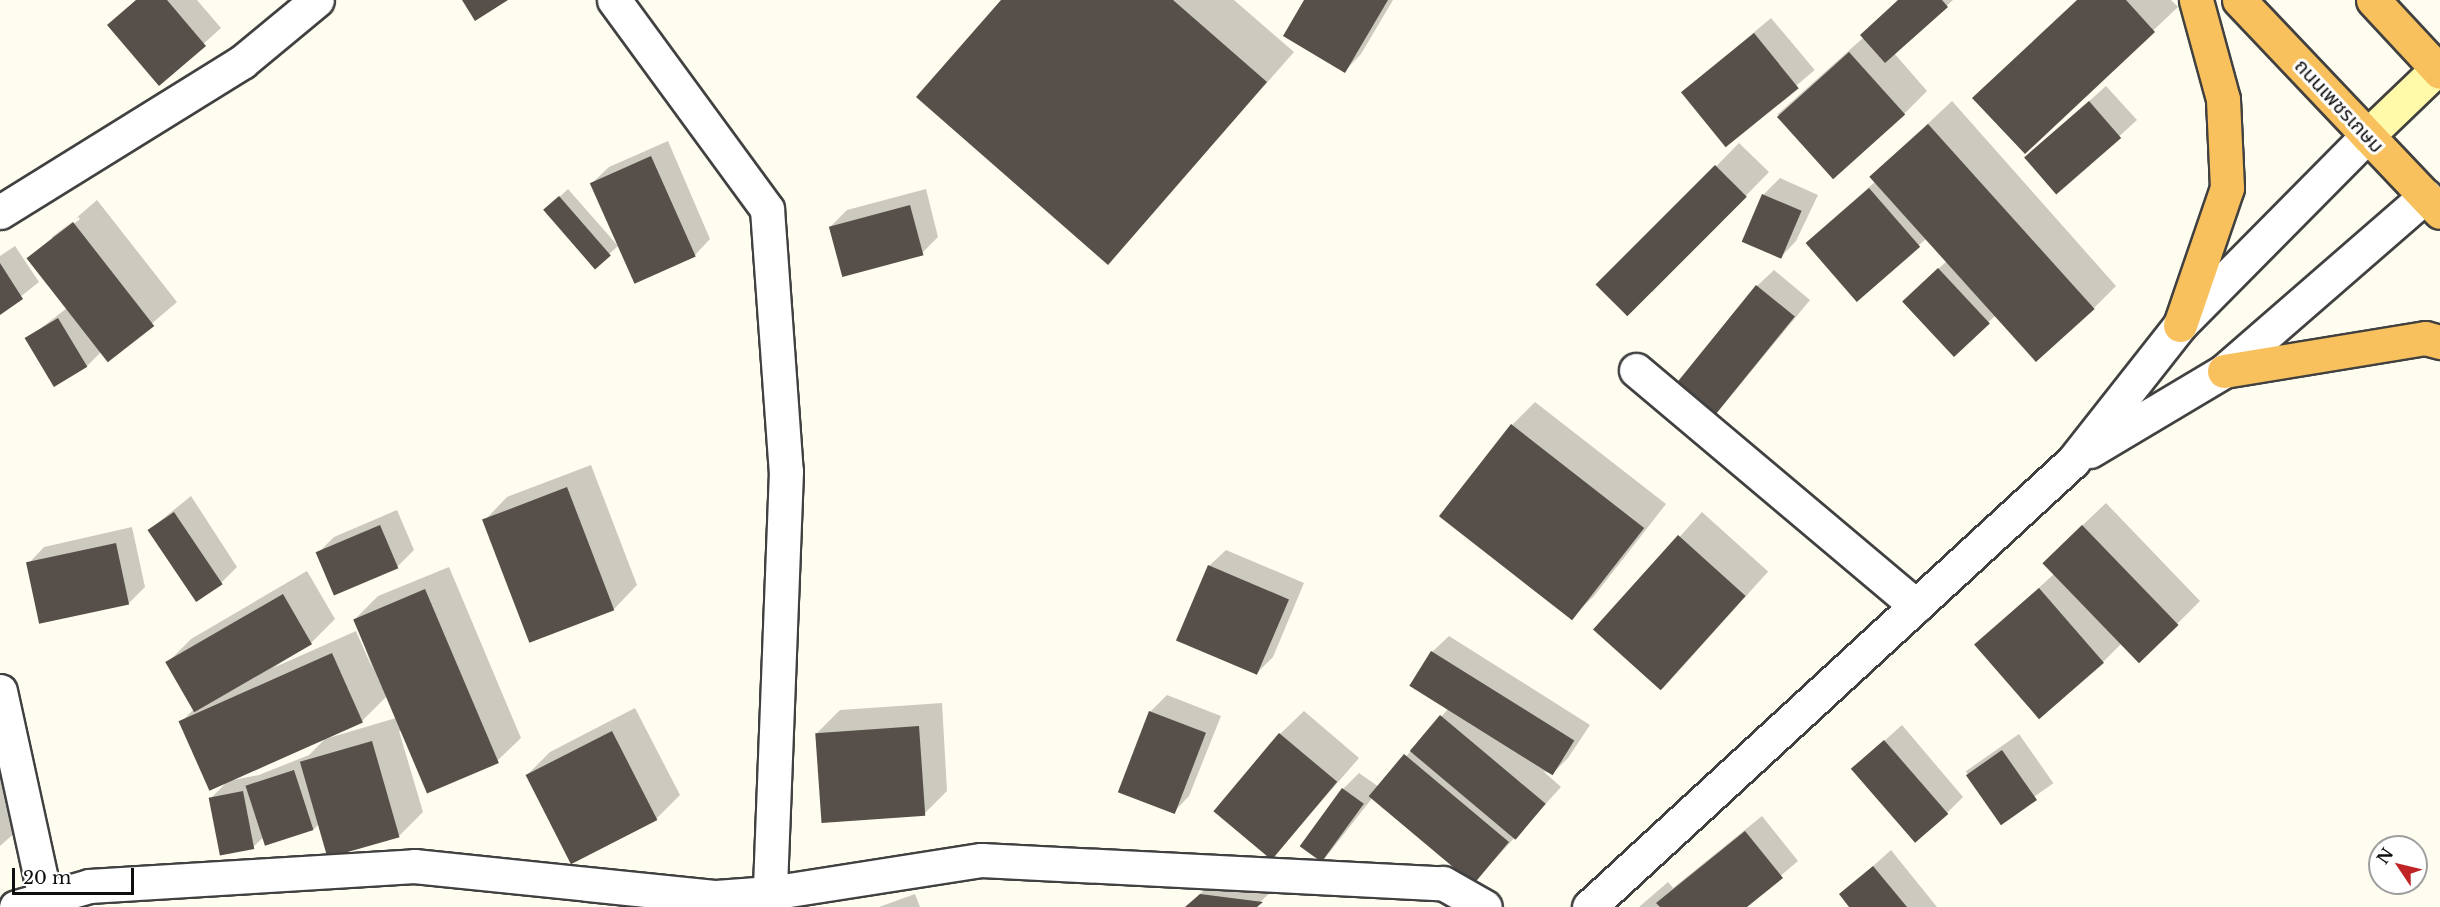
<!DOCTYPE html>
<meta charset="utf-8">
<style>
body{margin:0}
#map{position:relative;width:2440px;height:907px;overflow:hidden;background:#fffdef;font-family:"Libre Baskerville","Noto Sans Thai",serif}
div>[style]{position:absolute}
.shadow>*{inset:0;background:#0003;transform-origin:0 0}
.building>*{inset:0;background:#57504a;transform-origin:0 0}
.roads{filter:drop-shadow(2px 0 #414141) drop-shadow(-2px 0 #414141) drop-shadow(0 2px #414141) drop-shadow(0 -2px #414141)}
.minor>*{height:33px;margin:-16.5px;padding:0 16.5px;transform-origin:16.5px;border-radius:16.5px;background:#fff}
.tertiary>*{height:33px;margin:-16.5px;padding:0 16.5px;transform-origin:16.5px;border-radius:16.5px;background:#fff}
.secondary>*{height:33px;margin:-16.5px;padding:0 16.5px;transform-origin:16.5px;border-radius:16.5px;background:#fff9aa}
.trunk>*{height:33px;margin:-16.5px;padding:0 16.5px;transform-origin:16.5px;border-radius:16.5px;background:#f8c15d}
span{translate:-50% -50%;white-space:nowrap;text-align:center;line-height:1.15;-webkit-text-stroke:6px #fff;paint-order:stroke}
.street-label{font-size:20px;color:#0e0e0e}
.north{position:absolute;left:2368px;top:835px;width:60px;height:60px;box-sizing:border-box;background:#fff;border:2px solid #9f9f9f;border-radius:50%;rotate:305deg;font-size:16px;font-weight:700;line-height:24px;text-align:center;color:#0e0e0e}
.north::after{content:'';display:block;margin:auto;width:21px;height:27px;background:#c02425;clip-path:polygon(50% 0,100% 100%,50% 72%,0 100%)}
.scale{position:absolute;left:12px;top:868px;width:122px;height:27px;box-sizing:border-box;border:3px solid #0e0e0e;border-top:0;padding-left:8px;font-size:18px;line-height:21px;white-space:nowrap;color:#0e0e0e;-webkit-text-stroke:4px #fff;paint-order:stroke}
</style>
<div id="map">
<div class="shadow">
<div style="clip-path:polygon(136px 0,197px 0,221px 28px,159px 84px,109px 25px)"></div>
<div style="clip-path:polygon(1003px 0,1234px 0,1294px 52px,1108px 263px)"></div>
<div style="clip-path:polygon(1306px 0,1393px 0,1361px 54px,1345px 71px)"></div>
<div style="clip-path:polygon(1898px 0,1953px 0,1894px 53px,1927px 91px,1904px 114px,1777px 115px,1864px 37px,1862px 35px)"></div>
<div style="clip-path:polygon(2077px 0,2171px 0,2178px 7px,2025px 152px)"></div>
<div style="left:1771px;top:18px;width:68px;height:115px;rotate:50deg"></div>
<div style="clip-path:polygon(2106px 86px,2137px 120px,2057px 193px,2043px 143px)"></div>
<div style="clip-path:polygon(1952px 101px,2116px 286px,2093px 309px,1995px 316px,1954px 355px,1920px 285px,1947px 261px,1927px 238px,1857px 300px,1807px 242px,1876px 181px,1871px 177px)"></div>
<div style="clip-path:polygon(668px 141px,710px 239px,694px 256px,592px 183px,609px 167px)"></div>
<div style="clip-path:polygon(1739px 143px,1769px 172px,1652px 292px,1599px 286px)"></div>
<div style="clip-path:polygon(1780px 178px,1818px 195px,1796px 241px,1780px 258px,1743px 241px,1764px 194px)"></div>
<div style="clip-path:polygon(568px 189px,618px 246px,596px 266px,554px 202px)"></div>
<div style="clip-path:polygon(926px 189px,938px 237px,922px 253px,831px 226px,847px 210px)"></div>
<div style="clip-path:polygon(evenodd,97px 200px,177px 302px,109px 360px,102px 351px,87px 366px,27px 339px,67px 308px,29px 259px,97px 200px,78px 217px,80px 219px,52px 241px,52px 237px,78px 217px)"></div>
<div style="clip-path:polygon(15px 246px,39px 282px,0 313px,0 256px)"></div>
<div style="clip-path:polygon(1774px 270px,1810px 300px,1715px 415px,1757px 286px)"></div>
<div style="clip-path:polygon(1535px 402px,1666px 504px,1594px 596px,1570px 619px,1512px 425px)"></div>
<div style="clip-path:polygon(591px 465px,637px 585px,614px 609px,484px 521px,507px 497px)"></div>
<div style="clip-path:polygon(191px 496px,237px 567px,221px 583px,149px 530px)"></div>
<div style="clip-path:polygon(2106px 503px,2200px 601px,2177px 624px,2121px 644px,2103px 662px,1976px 645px,2054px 574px,2067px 540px)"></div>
<div style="clip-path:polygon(397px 510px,414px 550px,398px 566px,334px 594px,317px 554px,334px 537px)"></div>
<div style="left:1702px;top:512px;width:89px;height:158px;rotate:42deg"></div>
<div style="clip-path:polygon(132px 527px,145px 587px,129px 603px,41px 622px,28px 564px,44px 547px)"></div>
<div style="clip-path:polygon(1226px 550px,1304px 583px,1273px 657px,1256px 674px,1209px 566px)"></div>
<div style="clip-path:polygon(449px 567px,521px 738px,497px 761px,399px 731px,423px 812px,400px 835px,330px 856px,320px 823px,314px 829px,265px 836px,253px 847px,211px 798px,228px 781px,259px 775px,309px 755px,325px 739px,396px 718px,387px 696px,362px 721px,181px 722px,194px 709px,167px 663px,191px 639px,307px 571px,335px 619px,311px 643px,273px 668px,356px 631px,373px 670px,355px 619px,378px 596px)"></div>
<div style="clip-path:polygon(1449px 636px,1590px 725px,1568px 758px,1552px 774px,1543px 771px,1561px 787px,1474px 882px,1373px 797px,1322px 862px,1343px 789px,1359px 773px,1379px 787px,1448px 709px,1432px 652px)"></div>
<div style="clip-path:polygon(1167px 695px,1221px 716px,1189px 796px,1173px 813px,1150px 712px)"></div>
<div style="clip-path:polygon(942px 703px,947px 791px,924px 814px,817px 733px,840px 710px)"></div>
<div style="clip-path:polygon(635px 708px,680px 795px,656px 819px,570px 862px,527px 775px,550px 752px)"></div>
<div style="clip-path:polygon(1304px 711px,1359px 758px,1272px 858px,1280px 734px)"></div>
<div style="clip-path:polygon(1902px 725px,1963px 797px,1947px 813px,1853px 769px)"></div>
<div style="left:2019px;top:734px;width:60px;height:65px;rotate:55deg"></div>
<div style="clip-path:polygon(0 739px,19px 829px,0 846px)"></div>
<div style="clip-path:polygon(1762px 816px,1798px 861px,1744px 907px,1639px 907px,1668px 882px,1673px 888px)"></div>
<div style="clip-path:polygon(1891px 850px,1937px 907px,1851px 907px,1841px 895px)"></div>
<div style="clip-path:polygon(1217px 878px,1277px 886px,1255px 907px,1186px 907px)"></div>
<div style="clip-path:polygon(915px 894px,920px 907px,879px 907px)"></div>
</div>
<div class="building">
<div style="clip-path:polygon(136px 0,167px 0,206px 46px,159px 86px,107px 25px)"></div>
<div style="clip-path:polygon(462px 0,508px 0,475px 21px)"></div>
<div style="clip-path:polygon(1001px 0,1173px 0,1267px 82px,1108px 265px,916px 97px)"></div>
<div style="clip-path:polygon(1304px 0,1388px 0,1345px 73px,1283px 36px)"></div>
<div style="clip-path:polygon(1898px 0,1942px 0,1948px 7px,1885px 63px,1860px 35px)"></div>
<div style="clip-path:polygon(2077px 0,2126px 0,2155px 32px,2025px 154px,1972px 98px)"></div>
<div style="left:1754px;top:33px;width:71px;height:94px;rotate:51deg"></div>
<div style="left:1849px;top:52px;width:84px;height:97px;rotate:48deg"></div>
<div style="left:2089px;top:101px;width:49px;height:86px;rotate:49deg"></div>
<div style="left:1928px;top:124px;width:249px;height:79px;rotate:48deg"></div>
<div style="left:651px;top:156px;width:110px;height:67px;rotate:66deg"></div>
<div style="left:1715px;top:165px;width:45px;height:169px;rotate:45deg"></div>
<div style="left:1869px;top:188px;width:78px;height:84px;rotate:49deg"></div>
<div style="left:1762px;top:194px;width:43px;height:52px;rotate:23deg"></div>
<div style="left:559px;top:196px;width:79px;height:21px;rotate:49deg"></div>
<div style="left:910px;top:205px;width:52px;height:84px;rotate:75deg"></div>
<div style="left:73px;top:222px;width:132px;height:59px;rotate:52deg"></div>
<div style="clip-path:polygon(0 263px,23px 299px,0 315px)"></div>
<div style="left:1938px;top:268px;width:76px;height:49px;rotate:47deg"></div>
<div style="left:1756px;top:285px;width:50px;height:128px;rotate:39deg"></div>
<div style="left:58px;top:318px;width:57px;height:39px;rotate:59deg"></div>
<div style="left:1511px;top:424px;width:169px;height:117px;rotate:38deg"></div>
<div style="left:567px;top:487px;width:132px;height:91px;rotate:69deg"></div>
<div style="left:174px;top:512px;width:87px;height:32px;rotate:56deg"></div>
<div style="left:380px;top:525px;width:47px;height:70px;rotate:67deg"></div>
<div style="left:2082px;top:525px;width:139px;height:55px;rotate:46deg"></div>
<div style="left:1678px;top:535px;width:91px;height:127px;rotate:42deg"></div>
<div style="left:116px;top:543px;width:63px;height:92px;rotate:78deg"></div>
<div style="left:1208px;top:565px;width:88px;height:82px;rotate:23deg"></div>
<div style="left:2039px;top:588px;width:99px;height:86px;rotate:49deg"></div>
<div style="left:425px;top:589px;width:189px;height:78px;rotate:67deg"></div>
<div style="left:283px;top:594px;width:58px;height:136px;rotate:60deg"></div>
<div style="left:1431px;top:651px;width:169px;height:41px;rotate:32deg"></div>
<div style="left:332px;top:653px;width:76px;height:168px;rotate:66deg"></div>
<div style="left:1149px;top:711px;width:61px;height:87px;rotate:21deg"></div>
<div style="left:1440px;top:715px;width:138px;height:47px;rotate:40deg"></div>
<div style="left:919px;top:726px;width:90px;height:104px;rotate:86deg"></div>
<div style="left:612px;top:731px;width:100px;height:97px;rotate:63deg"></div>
<div style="left:1279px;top:733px;width:76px;height:102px;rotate:40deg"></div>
<div style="left:1884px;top:740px;width:98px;height:44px;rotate:49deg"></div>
<div style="left:372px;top:741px;width:100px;height:75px;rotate:74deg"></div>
<div style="left:2002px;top:750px;width:61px;height:44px;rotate:55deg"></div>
<div style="left:1404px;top:754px;width:137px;height:55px;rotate:40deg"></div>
<div style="left:294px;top:770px;width:63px;height:51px;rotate:72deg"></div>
<div style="left:1342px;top:788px;width:27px;height:72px;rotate:36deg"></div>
<div style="left:243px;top:791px;width:59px;height:35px;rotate:79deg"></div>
<div style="clip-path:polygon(1745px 831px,1783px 878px,1747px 907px,1660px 907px,1656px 903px)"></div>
<div style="clip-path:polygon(1873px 866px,1907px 907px,1849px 907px,1839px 894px)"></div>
<div style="clip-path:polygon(1200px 894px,1263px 902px,1257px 907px,1185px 907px)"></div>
</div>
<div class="roads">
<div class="minor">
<div style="left:614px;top:0;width:259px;rotate:53.8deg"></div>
<div style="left:767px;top:209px;width:263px;rotate:85.9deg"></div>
<div style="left:786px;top:471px;width:422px;rotate:92.2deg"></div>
<div style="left:0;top:212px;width:285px;rotate:-31.8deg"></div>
<div style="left:242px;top:62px;width:97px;rotate:-39.6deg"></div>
<div style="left:1636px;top:370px;width:366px;rotate:40.1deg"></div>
<div style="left:0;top:691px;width:212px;rotate:77.7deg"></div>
<div style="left:16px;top:907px;width:76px;rotate:-16deg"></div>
<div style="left:89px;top:886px;width:326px;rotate:-3.5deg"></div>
<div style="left:414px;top:866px;width:304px;rotate:5.9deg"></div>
<div style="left:716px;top:897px;width:54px;rotate:-4.2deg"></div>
<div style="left:770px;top:893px;width:214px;rotate:-8.9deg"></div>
<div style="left:981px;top:860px;width:463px;rotate:2.9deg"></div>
<div style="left:1443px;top:883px;width:48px;rotate:29.7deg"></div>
</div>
<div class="tertiary">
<div style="left:2090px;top:451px;width:156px;rotate:-30.8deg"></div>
<div style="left:2224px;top:371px;width:267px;rotate:-41deg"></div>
<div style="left:1589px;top:907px;width:658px;rotate:-42.66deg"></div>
<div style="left:2073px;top:461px;width:173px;rotate:-51.8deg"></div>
<div style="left:2180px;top:325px;width:266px;rotate:-45.3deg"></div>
</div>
<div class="secondary">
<div style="left:2367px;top:136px;width:101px;rotate:-43.8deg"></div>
</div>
<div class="trunk">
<div style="left:2239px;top:0;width:292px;rotate:46.5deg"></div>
<div style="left:2373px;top:0;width:98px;rotate:47.1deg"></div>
<div style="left:2180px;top:325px;width:145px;rotate:-71.1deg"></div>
<div style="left:2227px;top:188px;width:89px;rotate:-92.6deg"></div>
<div style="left:2223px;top:99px;width:103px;rotate:-105.3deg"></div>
<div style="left:2224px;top:371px;width:204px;rotate:-9.3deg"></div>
<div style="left:2425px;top:338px;width:16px;rotate:15deg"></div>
</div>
</div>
<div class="street-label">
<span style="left:2339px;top:106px;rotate:47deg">ถนนเพชรเกษม</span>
</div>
<div class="north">N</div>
<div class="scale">20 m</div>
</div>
